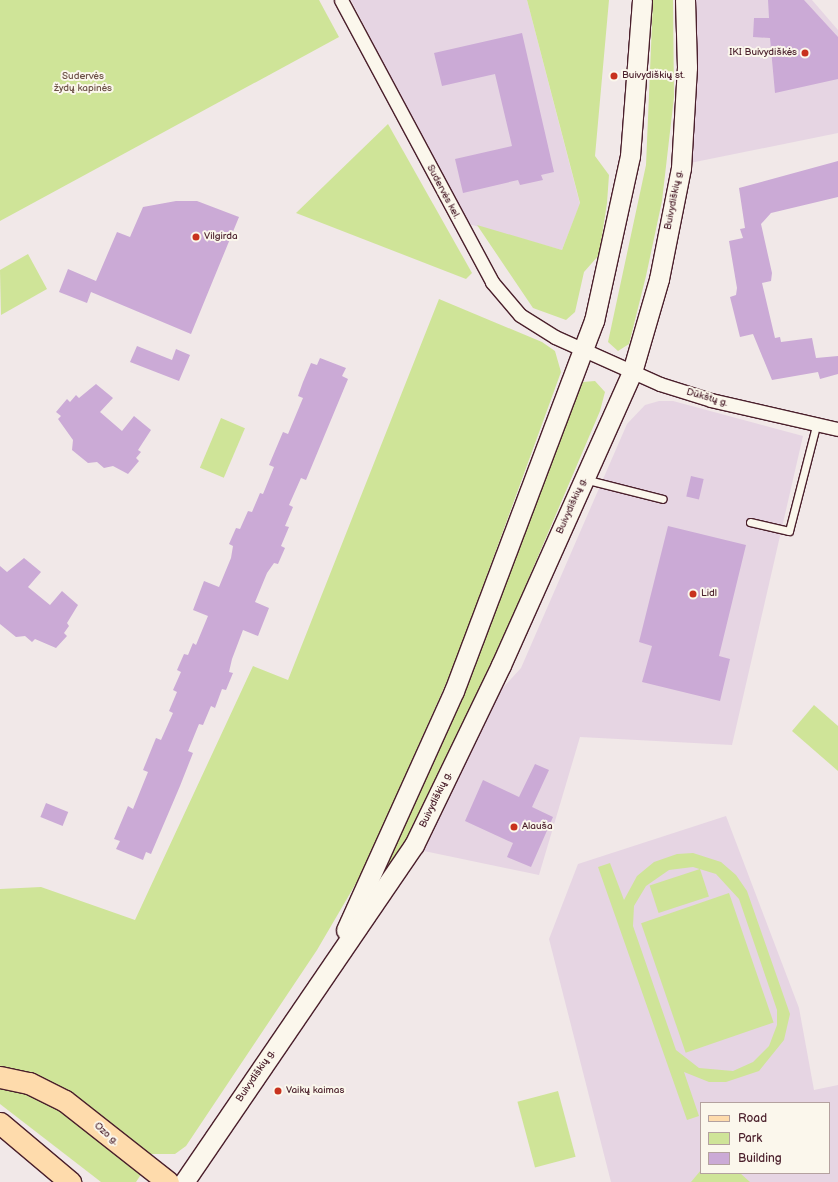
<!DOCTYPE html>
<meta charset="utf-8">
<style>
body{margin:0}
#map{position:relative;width:838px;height:1182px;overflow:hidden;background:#f1e8e8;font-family:"Balsamiq Sans",sans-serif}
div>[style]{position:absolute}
.built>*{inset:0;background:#e6d5e3}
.green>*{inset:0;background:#cfe498;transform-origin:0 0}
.building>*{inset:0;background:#cbaad6;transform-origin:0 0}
.roads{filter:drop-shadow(1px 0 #4a1f2b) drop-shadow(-1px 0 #4a1f2b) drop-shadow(0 1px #4a1f2b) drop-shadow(0 -1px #4a1f2b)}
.service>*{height:7px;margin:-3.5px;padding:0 3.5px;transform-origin:3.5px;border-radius:3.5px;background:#fbf7ec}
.minor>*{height:13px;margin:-6.5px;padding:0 6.5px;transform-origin:6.5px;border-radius:6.5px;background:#fbf7ec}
.secondary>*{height:19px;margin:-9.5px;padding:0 9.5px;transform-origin:9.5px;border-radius:9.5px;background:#fbf7ec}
.primary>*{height:21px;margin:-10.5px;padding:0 10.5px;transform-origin:10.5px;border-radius:10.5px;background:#fedbac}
.dots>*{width:11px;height:11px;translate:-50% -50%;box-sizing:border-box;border:2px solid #fbf7ec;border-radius:50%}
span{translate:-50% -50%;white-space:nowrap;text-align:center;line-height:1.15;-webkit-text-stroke:4px #fbf7ec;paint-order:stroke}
.poi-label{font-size:10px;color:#4a1f2b}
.right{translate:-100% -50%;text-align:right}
.left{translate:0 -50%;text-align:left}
.park-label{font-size:10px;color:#6b5046}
.street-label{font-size:10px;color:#4a1f2b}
.legend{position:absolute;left:700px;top:1102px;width:130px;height:72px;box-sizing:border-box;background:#fbf7ec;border:1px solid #b4a19f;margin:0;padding:5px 7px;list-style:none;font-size:12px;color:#4a1f2b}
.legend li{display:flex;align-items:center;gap:8px;height:20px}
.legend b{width:20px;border:1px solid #b4a19f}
</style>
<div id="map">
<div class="built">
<div style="clip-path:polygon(351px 0,527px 0,580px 204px,562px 250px,465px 223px)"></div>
<div style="clip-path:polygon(696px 0,812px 0,838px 30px,838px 133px,690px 163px,696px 97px)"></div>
<div style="clip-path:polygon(659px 401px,673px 401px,803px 436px,732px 745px,580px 737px,539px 875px,424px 851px,501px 690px,521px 668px,627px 424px,645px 405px)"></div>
<div style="clip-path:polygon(evenodd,726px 816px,799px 1008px,814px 1090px,838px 1085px,838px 1182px,611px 1182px,549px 939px,578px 864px,726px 816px,701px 1103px,829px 1103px,829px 1173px,701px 1173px,701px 1103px)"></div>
</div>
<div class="green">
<div style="clip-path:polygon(0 0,319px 0,339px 37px,0 221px)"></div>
<div style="clip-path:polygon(527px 0,609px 0,595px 156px,609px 175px,607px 203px,599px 255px,584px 272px,575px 312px,566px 320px,533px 308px,477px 225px,562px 250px,580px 203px)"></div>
<div style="clip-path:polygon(653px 0,673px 0,674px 97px,662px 201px,646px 276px,629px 344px,618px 351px,608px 342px,646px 165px)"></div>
<div style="clip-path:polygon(388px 124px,472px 273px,466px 279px,296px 213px)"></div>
<div style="clip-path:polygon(28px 254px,47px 289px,1px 315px,0 270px)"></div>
<div style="clip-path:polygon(439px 299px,542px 342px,555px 351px,561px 372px,455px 663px,362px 873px,317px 950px,186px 1146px,175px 1154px,149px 1154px,0 1069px,0 889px,41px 887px,135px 920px,253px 666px,288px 680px)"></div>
<div style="clip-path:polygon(595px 381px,605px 392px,600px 411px,496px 655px,405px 841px,376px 886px,469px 682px,574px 397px,583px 382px)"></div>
<div style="left:221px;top:418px;width:26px;height:54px;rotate:23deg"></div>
<div style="clip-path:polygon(814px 705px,838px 726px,838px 771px,792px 731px)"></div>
<div style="clip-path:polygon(evenodd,693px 853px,721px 862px,736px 875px,747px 891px,790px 1014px,784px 1040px,759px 1071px,726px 1082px,709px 1082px,684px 1072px,699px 1116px,687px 1120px,598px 867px,610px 863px,624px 900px,637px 876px,654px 862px,677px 854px,693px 853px,693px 867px,716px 874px,739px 899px,777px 1010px,777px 1025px,769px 1046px,753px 1062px,733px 1071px,699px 1068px,676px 1050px,633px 926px,634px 906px,646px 886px,669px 870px,693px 867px)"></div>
<div style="left:700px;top:869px;width:29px;height:53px;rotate:72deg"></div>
<div style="left:729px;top:893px;width:137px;height:93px;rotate:71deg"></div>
<div style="clip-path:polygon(0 1086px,49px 1099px,142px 1173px,136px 1182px,101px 1182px,0 1104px)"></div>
<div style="left:558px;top:1091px;width:68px;height:42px;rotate:75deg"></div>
<div style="clip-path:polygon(701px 1170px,701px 1173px,740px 1173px,750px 1182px,691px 1182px)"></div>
</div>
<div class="building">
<div style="clip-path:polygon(768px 0,804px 0,838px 37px,838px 79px,775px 93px,770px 38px,753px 37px,754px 18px,769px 18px)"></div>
<div style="clip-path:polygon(522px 33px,554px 172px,541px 175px,543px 180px,520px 185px,518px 180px,463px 193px,455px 159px,512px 146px,495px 74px,442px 86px,434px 53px)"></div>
<div style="clip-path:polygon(838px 161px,838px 197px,771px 213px,761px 224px,772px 273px,771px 281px,762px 283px,775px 338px,780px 337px,781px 342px,812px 338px,816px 358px,838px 356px,838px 374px,820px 379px,818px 372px,772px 380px,753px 334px,740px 337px,730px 297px,736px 295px,737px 288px,729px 241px,743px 238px,740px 229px,745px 228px,739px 188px)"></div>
<div style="clip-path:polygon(176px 201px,197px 201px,239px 217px,191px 334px,91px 292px,87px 303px,59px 292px,68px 269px,96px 281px,117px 232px,130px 237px,143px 207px)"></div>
<div style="clip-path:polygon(137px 346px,172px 360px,176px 349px,190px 355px,179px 381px,130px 362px)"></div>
<div style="clip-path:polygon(320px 358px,346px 368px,342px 376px,348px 379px,306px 480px,301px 478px,289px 505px,293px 507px,285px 526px,289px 527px,281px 546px,285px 548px,278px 564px,274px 563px,267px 573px,255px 602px,269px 608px,258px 636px,243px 630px,232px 659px,229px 672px,233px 673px,226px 690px,222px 689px,215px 708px,211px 706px,203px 725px,199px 724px,188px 751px,193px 753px,180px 786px,151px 854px,146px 852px,143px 860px,116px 849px,120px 841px,114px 839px,128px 806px,133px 809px,148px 772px,143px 770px,156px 738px,161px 740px,173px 713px,169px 711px,177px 692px,173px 690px,181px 672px,177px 670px,184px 654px,188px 655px,193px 643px,196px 645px,208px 616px,193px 610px,204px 581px,219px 587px,231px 558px,233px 546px,229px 544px,236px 528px,240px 529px,248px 511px,252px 512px,260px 493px,263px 494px,274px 467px,269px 465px,283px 432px,288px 434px,303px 398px,298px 396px,303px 382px,311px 363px,317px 365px)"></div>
<div style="clip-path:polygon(96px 384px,113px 398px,100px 412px,122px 431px,134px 416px,151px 430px,138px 450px,141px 452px,136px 458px,139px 461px,128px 474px,113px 466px,104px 468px,97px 462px,88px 463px,72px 450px,73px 440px,58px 419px,61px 416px,56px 412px,67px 399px,70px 402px,76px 395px,79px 398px)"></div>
<div style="left:691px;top:476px;width:13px;height:21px;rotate:13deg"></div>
<div style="clip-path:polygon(668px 526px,746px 545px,719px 656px,730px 659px,720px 701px,642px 682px,652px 646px,639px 642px)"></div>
<div style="clip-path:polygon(24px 558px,41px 572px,28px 587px,50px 605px,62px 591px,78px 605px,67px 623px,69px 626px,64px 633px,67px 636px,56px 648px,35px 639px,32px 642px,25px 636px,16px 637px,0 624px,0 566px,7px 572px)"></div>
<div style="clip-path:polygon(535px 764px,549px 770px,532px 807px,553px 817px,531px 867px,507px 857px,513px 843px,465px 821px,483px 780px,519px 797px)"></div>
<div style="left:46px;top:803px;width:24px;height:15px;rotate:22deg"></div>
</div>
<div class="roads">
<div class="service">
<div style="left:584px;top:479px;width:81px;rotate:14.2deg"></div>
<div style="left:750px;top:522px;width:40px;rotate:13deg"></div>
<div style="left:789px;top:531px;width:108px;rotate:-75.6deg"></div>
</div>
<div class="minor">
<div style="left:341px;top:0;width:320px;rotate:61.8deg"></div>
<div style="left:492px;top:282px;width:43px;rotate:49.7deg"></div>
<div style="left:520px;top:315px;width:41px;rotate:32.2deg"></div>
<div style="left:555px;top:337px;width:115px;rotate:24.1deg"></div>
<div style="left:660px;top:384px;width:53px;rotate:17.4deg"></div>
<div style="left:711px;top:400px;width:130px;rotate:12.9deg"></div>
</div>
<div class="secondary">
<div style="left:346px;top:930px;width:262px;rotate:-65.7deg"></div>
<div style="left:454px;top:691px;width:396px;rotate:-69.3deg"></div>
<div style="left:594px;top:321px;width:169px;rotate:-77.7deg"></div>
<div style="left:630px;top:156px;width:156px;rotate:-85.6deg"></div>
<div style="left:184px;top:1182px;width:408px;rotate:-55.7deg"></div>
<div style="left:414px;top:845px;width:200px;rotate:-64.2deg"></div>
<div style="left:501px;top:665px;width:321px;rotate:-65.9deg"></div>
<div style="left:632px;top:372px;width:97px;rotate:-73.8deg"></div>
<div style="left:659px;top:279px;width:113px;rotate:-78.8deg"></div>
<div style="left:681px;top:168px;width:101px;rotate:-86.6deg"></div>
<div style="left:687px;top:67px;width:67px;rotate:-91.7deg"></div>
</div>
<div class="primary">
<div style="left:0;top:1077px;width:30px;rotate:12deg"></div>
<div style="left:29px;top:1083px;width:40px;rotate:26.6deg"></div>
<div style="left:65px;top:1101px;width:131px;rotate:38.2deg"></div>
<div style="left:0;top:1123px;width:92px;rotate:40.1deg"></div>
</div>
</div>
<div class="dots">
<div style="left:805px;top:53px;background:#c8321e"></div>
<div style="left:614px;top:76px;background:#c8321e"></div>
<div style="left:196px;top:237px;background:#c8321e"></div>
<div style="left:693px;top:594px;background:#c8321e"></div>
<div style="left:514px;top:827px;background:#c8321e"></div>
<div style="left:278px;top:1091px;background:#c8321e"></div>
</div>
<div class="poi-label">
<span class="right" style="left:797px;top:53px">IKI Buivydiškės</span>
<span class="left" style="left:622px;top:76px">Buivydiškių st.</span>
<span class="left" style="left:204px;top:237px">Vilgirda</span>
<span class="left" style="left:701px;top:594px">Lidl</span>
<span class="left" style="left:522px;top:827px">Alauša</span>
<span class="left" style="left:286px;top:1091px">Vaikų kaimas</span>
</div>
<div class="park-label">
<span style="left:83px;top:82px">Sudervės<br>žydų kapinės</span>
</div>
<div class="street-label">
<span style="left:443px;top:192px;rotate:62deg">Sudervės kel.</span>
<span style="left:674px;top:200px;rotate:-79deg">Buivydiškių g.</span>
<span style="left:707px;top:398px;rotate:16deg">Dūkštų g.</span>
<span style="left:572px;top:506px;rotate:-66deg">Buivydiškių g.</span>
<span style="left:436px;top:800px;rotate:-64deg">Buivydiškių g.</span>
<span style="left:256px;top:1076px;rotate:-56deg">Buivydiškių g.</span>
<span style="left:106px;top:1134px;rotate:41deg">Ozo g.</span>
</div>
<ul class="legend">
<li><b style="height:5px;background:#fedbac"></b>Road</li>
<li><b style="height:11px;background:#cfe498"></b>Park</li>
<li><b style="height:11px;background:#cbaad6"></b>Building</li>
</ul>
</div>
